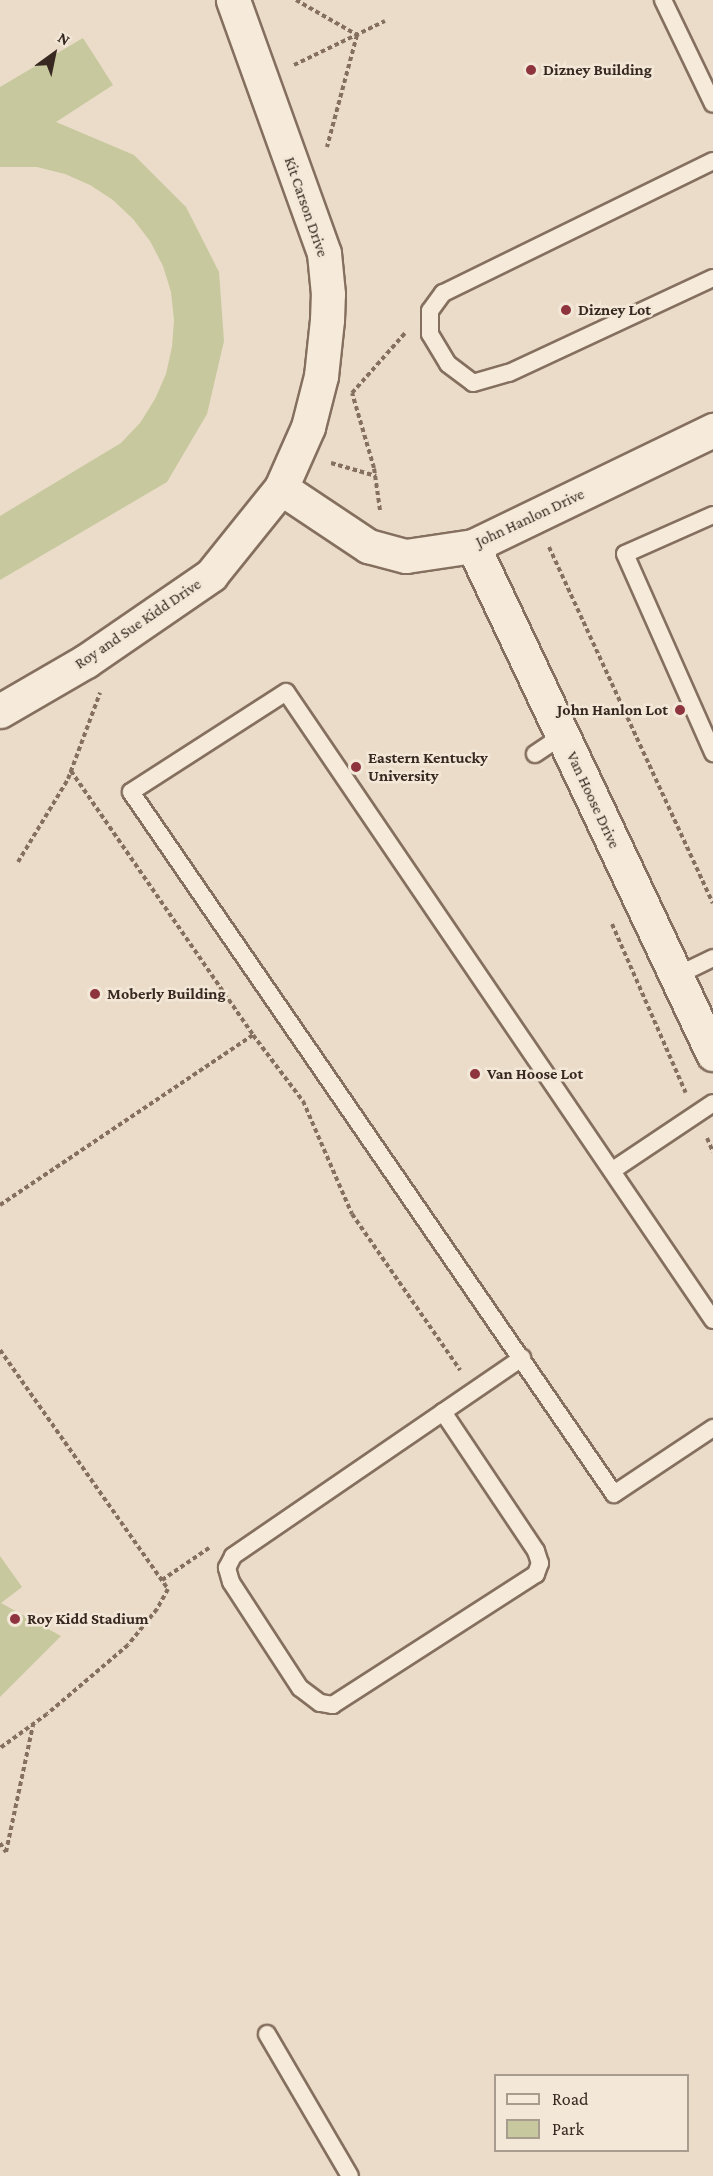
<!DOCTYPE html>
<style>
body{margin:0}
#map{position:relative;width:713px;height:2176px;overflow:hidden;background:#eadcc8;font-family:"Crimson Pro",serif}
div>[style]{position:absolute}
.green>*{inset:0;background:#c7c89d}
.path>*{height:4px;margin-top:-2px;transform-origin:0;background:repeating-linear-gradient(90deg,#856f5e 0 4.5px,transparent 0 7.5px)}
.roads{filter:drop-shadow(2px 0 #856f5e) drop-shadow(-2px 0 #856f5e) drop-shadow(0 2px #856f5e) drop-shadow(0 -2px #856f5e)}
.lane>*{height:16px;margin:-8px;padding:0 8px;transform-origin:8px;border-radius:8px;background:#f6ebda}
.street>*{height:33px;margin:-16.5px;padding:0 16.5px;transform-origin:16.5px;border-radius:16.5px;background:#f6ebda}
.dots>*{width:16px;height:16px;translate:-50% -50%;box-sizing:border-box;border:3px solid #f3e8d7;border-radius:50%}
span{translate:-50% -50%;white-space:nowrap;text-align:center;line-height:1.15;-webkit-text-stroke:5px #f3e8d7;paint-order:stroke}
.poi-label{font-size:16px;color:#372921;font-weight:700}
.left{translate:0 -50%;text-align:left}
.right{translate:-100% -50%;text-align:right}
.street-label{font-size:16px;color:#372921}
.legend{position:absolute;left:494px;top:2074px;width:195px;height:78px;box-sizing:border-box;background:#f3e8d7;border:2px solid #a89c8e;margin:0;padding:8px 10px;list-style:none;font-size:18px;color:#372921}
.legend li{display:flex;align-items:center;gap:12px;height:30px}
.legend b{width:30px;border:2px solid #a89c8e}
.north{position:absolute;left:24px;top:24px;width:60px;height:60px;-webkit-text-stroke:4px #f3e8d7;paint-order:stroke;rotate:33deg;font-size:16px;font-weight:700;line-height:24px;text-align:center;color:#372921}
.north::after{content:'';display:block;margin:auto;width:21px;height:27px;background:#372921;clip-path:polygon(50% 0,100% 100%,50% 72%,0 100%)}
</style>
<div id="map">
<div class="green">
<div style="clip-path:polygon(83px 38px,113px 85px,56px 122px,134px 155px,186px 207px,219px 272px,224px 341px,207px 414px,167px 482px,0 580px,0 516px,121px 443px,140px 423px,155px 399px,166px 374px,172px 347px,174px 320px,171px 292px,163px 266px,150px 241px,133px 219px,113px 200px,90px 185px,65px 174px,37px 167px,0 167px,0 87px)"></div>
<div style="clip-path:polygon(0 1556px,22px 1587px,1px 1603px,61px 1636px,0 1697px)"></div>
</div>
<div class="path">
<div style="left:296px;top:0;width:70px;rotate:29.8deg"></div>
<div style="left:357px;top:35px;width:116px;rotate:105deg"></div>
<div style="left:294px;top:65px;width:101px;rotate:-25.8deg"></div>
<div style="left:331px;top:463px;width:47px;rotate:16.1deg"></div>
<div style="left:380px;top:510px;width:42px;rotate:-98.1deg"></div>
<div style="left:374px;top:468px;width:78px;rotate:-106.3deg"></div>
<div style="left:352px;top:393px;width:80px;rotate:-48.5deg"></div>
<div style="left:549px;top:547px;width:392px;rotate:65.3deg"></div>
<div style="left:71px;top:771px;width:321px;rotate:55.4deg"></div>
<div style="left:253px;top:1035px;width:83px;rotate:52.9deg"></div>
<div style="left:303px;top:1101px;width:123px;rotate:66.6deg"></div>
<div style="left:352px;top:1214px;width:190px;rotate:55.3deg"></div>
<div style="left:18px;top:862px;width:97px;rotate:-58.9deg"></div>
<div style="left:68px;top:779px;width:92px;rotate:-69.6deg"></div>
<div style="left:612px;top:924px;width:184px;rotate:66.4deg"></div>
<div style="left:707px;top:1138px;width:15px;rotate:67deg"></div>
<div style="left:0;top:1205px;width:305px;rotate:-33.9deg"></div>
<div style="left:0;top:1350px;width:292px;rotate:54.9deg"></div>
<div style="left:168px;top:1589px;width:23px;rotate:119deg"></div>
<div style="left:157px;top:1609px;width:46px;rotate:128.9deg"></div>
<div style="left:128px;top:1645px;width:106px;rotate:139.6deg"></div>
<div style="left:47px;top:1714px;width:58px;rotate:144.1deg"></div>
<div style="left:162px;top:1580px;width:57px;rotate:-34.2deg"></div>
<div style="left:0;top:1843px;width:11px;rotate:56deg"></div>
<div style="left:6px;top:1852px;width:130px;rotate:-78deg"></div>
</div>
<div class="roads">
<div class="lane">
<div style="left:663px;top:0;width:115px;rotate:64.3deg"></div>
<div style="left:713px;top:161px;width:301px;rotate:153.9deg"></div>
<div style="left:443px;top:293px;width:22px;rotate:126deg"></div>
<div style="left:430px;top:311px;width:23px;rotate:90deg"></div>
<div style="left:430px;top:334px;width:35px;rotate:59deg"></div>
<div style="left:448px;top:364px;width:31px;rotate:37deg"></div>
<div style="left:473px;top:383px;width:37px;rotate:-16deg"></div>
<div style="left:509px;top:373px;width:225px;rotate:-25deg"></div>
<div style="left:713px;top:515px;width:96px;rotate:156.1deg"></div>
<div style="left:625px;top:554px;width:218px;rotate:66.1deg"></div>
<div style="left:535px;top:754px;width:34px;rotate:-34deg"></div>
<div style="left:676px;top:976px;width:41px;rotate:-25.9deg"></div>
<div style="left:613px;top:1170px;width:120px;rotate:-33.8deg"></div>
<div style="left:713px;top:1320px;width:759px;rotate:-124.21deg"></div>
<div style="left:286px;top:692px;width:184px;rotate:147.2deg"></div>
<div style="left:131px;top:792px;width:852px;rotate:55.47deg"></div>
<div style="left:614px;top:1494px;width:119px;rotate:-33.7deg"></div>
<div style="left:443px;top:1412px;width:167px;rotate:56.2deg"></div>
<div style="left:536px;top:1551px;width:13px;rotate:72deg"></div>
<div style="left:540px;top:1563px;width:12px;rotate:110deg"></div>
<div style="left:536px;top:1574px;width:242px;rotate:147.2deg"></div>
<div style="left:333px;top:1705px;width:13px;rotate:-171deg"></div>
<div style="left:320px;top:1703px;width:25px;rotate:-143deg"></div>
<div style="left:300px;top:1688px;width:126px;rotate:-123.1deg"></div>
<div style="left:231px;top:1582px;width:15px;rotate:-106deg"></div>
<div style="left:227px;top:1568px;width:13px;rotate:-63deg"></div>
<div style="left:233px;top:1556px;width:255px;rotate:-34.4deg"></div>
<div style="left:443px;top:1412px;width:96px;rotate:-34.4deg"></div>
<div style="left:267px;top:2034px;width:164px;rotate:59.7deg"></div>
</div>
<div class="street">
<div style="left:281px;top:488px;width:105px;rotate:33.7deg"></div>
<div style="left:368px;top:546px;width:39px;rotate:15deg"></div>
<div style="left:406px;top:556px;width:68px;rotate:-8.5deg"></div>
<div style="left:473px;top:546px;width:267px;rotate:-25.8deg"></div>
<div style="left:473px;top:546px;width:562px;rotate:64.71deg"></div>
<div style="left:0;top:711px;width:99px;rotate:-30.2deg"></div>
<div style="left:86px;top:661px;width:152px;rotate:-34.5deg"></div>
<div style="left:211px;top:575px;width:112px;rotate:-51.2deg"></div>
<div style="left:281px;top:488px;width:67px;rotate:-66.1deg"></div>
<div style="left:308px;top:427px;width:53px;rotate:-75.7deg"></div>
<div style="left:321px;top:376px;width:56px;rotate:-83.9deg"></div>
<div style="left:327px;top:320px;width:26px;rotate:-88deg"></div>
<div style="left:328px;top:294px;width:41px;rotate:-95.6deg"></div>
<div style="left:324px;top:253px;width:269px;rotate:-109.8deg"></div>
</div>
</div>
<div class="dots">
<div style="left:531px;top:70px;background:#8e343e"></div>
<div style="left:566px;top:310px;background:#8e343e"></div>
<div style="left:680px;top:710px;background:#8e343e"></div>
<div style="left:356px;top:767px;background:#8e343e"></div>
<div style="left:95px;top:994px;background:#8e343e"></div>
<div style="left:475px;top:1074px;background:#8e343e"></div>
<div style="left:15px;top:1619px;background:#8e343e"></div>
</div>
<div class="poi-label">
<span class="left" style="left:543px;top:70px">Dizney Building</span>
<span class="left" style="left:578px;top:310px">Dizney Lot</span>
<span class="right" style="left:668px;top:710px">John Hanlon Lot</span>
<span class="left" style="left:368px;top:767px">Eastern Kentucky<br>University</span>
<span class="left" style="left:107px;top:994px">Moberly Building</span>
<span class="left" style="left:487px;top:1074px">Van Hoose Lot</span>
<span class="left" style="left:27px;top:1619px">Roy Kidd Stadium</span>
</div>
<div class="street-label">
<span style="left:306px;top:207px;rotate:71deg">Kit Carson Drive</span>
<span style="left:530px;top:518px;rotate:-25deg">John Hanlon Drive</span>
<span style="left:138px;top:624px;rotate:-34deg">Roy and Sue Kidd Drive</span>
<span style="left:593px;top:800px;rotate:65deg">Van Hoose Drive</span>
</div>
<ul class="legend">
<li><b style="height:8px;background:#f6ebda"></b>Road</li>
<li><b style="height:16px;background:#c7c89d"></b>Park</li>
</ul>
<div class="north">N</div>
</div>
